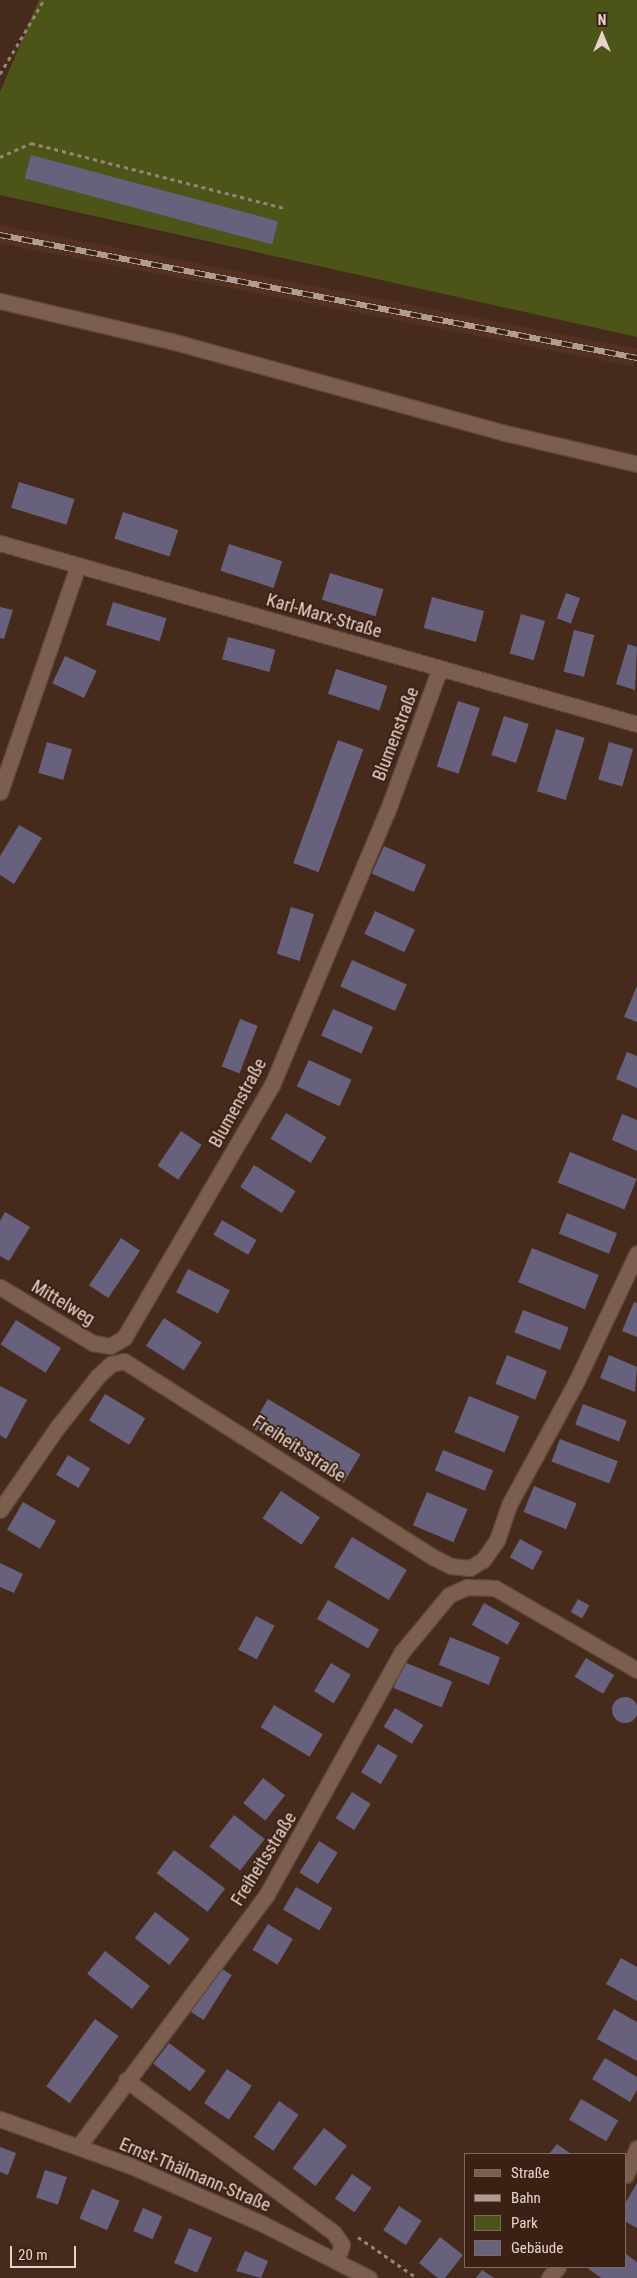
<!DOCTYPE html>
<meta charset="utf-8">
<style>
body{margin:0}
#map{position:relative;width:637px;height:2278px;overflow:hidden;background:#462b1d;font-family:"Roboto Condensed",sans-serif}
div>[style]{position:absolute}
.built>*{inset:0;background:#533120;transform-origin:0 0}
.green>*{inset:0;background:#4d5418}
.building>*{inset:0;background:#67617e;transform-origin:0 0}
.round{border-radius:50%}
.path>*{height:3px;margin-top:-1.5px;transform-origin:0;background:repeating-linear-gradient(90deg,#998378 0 4px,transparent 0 8px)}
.roads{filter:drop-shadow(1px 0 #5f493d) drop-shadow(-1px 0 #5f493d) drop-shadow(0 1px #5f493d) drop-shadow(0 -1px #5f493d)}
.minor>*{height:15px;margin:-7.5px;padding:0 7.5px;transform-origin:7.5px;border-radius:7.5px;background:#7c5e4f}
.rail>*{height:5.5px;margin-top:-2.75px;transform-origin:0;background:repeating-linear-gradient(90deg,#3b2114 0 11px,#b19c92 0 22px);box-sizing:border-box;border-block:1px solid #b19c92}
span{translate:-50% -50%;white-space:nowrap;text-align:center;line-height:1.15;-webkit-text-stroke:4px #3b2114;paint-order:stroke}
.street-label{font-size:18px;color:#e6d4cc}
.legend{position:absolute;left:464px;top:2153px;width:162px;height:115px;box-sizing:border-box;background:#3b2114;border:1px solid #7f695e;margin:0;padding:6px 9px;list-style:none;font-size:15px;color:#e6d4cc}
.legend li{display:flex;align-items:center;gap:10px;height:25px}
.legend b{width:25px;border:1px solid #7f695e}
.north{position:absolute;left:577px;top:10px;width:50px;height:50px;-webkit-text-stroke:4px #3b2114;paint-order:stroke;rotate:0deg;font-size:14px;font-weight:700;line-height:20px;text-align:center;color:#e6d4cc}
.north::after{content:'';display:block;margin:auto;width:18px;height:22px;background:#e6d4cc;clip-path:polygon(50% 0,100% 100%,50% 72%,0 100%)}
.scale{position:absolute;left:10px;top:2246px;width:66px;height:22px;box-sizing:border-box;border:2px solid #e6d4cc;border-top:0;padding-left:6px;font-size:15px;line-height:18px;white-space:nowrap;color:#e6d4cc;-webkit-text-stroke:4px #3b2114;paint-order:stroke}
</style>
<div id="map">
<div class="built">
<div style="left:0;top:225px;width:649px;height:18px;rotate:11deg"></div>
</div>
<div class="green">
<div style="clip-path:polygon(39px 0,637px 0,637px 337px,0 195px,0 92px)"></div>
</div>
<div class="building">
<div style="left:31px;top:155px;width:256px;height:24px;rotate:15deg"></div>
<div style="left:19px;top:482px;width:58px;height:27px;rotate:17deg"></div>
<div style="left:123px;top:512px;width:58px;height:28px;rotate:18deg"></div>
<div style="left:229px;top:544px;width:56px;height:28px;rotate:18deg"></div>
<div style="left:330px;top:573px;width:56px;height:28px;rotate:17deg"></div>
<div style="left:566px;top:593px;width:15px;height:27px;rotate:20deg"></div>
<div style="left:432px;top:597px;width:54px;height:32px;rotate:15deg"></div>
<div style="left:113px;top:602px;width:56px;height:24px;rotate:17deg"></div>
<div style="clip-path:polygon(0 607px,13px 610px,4px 639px,0 638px)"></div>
<div style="left:521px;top:614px;width:25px;height:41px;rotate:16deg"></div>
<div style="left:574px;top:630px;width:21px;height:43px;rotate:14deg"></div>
<div style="left:228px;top:637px;width:49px;height:23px;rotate:15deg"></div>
<div style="clip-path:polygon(628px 644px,637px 647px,635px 690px,616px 684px)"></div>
<div style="left:65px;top:656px;width:35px;height:30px;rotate:25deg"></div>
<div style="left:336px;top:669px;width:54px;height:26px;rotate:18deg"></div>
<div style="left:458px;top:701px;width:23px;height:69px;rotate:18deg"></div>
<div style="left:504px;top:716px;width:26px;height:41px;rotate:18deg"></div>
<div style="left:556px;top:729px;width:30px;height:65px;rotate:17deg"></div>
<div style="left:338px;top:740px;width:27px;height:131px;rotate:20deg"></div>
<div style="left:47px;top:742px;width:26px;height:32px;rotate:16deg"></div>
<div style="left:609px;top:742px;width:25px;height:39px;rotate:16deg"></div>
<div style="clip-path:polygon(19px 825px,42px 838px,14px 884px,0 875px,0 856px)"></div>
<div style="left:384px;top:846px;width:46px;height:30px;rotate:24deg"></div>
<div style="left:291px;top:907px;width:24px;height:49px;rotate:17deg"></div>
<div style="left:375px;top:911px;width:44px;height:25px;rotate:25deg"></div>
<div style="left:352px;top:960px;width:60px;height:29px;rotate:24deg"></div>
<div style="clip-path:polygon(637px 986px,637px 1022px,624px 1017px)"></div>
<div style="left:333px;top:1009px;width:44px;height:29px;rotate:24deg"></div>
<div style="left:240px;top:1019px;width:19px;height:51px;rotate:21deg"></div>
<div style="clip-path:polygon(627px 1052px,637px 1056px,637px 1088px,616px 1079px)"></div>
<div style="left:309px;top:1060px;width:47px;height:29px;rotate:25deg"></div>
<div style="left:286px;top:1113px;width:47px;height:30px;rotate:31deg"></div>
<div style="clip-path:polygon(622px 1114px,637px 1120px,637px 1151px,612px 1140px)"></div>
<div style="left:181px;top:1131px;width:25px;height:42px;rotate:34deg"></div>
<div style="left:570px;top:1152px;width:72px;height:33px;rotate:22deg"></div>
<div style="left:254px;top:1165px;width:49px;height:26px;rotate:32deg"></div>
<div style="clip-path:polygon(5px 1212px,30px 1227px,9px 1261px,0 1256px,0 1221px)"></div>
<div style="left:567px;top:1213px;width:54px;height:22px;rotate:22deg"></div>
<div style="left:222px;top:1220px;width:40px;height:17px;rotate:30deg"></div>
<div style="left:121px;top:1238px;width:23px;height:57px;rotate:34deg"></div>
<div style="left:532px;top:1248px;width:72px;height:37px;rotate:22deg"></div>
<div style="left:188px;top:1269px;width:47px;height:26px;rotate:27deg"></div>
<div style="clip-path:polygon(634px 1302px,637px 1303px,637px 1337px,622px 1331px)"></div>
<div style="left:523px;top:1310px;width:49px;height:24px;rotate:21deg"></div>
<div style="left:164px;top:1318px;width:45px;height:33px;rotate:33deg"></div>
<div style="left:16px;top:1320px;width:53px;height:29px;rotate:32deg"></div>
<div style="left:507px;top:1355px;width:43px;height:31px;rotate:22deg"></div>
<div style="clip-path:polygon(609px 1355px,637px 1367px,635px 1392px,600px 1378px)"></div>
<div style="clip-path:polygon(0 1386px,27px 1400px,6px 1439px,0 1435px)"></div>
<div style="left:105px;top:1394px;width:47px;height:31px;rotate:31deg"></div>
<div style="left:469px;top:1396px;width:54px;height:39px;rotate:22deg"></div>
<div style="left:268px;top:1399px;width:108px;height:33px;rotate:31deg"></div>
<div style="left:583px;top:1404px;width:47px;height:22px;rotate:21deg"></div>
<div style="left:560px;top:1439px;width:62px;height:24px;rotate:21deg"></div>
<div style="left:443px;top:1450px;width:54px;height:22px;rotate:22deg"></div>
<div style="left:68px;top:1455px;width:26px;height:23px;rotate:31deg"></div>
<div style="left:534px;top:1486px;width:46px;height:28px;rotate:22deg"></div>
<div style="left:281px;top:1491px;width:47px;height:33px;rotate:34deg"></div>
<div style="left:427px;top:1492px;width:44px;height:36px;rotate:23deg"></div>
<div style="left:23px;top:1502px;width:38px;height:32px;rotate:30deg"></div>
<div style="left:352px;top:1537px;width:64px;height:35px;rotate:31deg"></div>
<div style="left:520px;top:1539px;width:26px;height:21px;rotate:29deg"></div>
<div style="clip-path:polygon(0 1563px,23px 1574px,14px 1593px,0 1587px)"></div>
<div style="left:578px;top:1599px;width:13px;height:15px;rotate:29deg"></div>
<div style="left:328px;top:1600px;width:59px;height:22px;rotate:30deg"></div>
<div style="left:484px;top:1603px;width:41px;height:25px;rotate:29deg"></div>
<div style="left:256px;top:1616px;width:21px;height:38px;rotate:28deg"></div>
<div style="left:450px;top:1637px;width:54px;height:30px;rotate:22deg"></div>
<div style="left:586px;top:1658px;width:33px;height:22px;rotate:31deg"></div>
<div style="left:404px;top:1662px;width:52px;height:28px;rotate:22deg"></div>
<div style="left:331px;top:1663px;width:23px;height:33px;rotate:31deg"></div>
<div class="round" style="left:612px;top:1697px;width:26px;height:26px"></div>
<div style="left:274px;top:1705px;width:57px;height:26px;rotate:31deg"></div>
<div style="left:395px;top:1708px;width:33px;height:22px;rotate:31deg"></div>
<div style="left:378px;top:1744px;width:23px;height:33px;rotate:31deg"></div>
<div style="left:263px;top:1778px;width:28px;height:32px;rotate:38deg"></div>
<div style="left:352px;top:1792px;width:22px;height:31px;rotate:32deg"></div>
<div style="left:234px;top:1815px;width:39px;height:40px;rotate:38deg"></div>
<div style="left:319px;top:1841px;width:22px;height:37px;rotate:32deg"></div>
<div style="left:174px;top:1850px;width:64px;height:29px;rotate:37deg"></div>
<div style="left:296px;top:1887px;width:42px;height:26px;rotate:30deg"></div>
<div style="left:155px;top:1912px;width:44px;height:33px;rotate:38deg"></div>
<div style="left:268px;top:1924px;width:29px;height:30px;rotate:31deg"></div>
<div style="left:105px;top:1951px;width:57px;height:29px;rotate:38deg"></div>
<div style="clip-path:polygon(621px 1958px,637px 1967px,637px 2001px,606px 1984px)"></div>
<div style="left:219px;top:1967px;width:15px;height:53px;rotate:32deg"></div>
<div style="clip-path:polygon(614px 2009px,637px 2022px,637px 2061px,597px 2039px)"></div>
<div style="left:95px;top:2019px;width:29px;height:83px;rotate:36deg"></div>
<div style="left:169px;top:2043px;width:46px;height:26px;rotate:37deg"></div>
<div style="clip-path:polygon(605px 2058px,637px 2077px,637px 2090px,630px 2102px,592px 2079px)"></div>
<div style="left:227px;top:2069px;width:30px;height:41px;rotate:34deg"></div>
<div style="left:581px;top:2099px;width:43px;height:24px;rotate:30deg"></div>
<div style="left:279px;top:2101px;width:24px;height:44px;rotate:35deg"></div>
<div style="left:324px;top:2128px;width:29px;height:51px;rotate:38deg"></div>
<div style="clip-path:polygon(557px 2144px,571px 2154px,549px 2154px)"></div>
<div style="clip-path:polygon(0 2147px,16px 2153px,8px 2175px,0 2172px)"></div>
<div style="left:45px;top:2170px;width:23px;height:29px;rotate:18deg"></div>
<div style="left:352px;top:2174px;width:24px;height:30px;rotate:35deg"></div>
<div style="clip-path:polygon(637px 2183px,637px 2228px,626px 2222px,626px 2202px)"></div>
<div style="left:92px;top:2189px;width:30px;height:32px;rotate:23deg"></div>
<div style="left:399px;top:2206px;width:27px;height:29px;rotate:33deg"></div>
<div style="left:143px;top:2208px;width:21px;height:25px;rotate:23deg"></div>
<div style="left:189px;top:2228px;width:25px;height:38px;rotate:23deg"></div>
<div style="clip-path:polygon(440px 2237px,463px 2255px,445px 2278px,438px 2278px,419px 2263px)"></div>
<div style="clip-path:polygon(245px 2251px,268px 2261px,261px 2278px,236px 2271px)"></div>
<div style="clip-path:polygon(626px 2254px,637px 2262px,637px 2278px,601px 2278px,586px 2267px,626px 2267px)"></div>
<div style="clip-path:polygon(482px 2270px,494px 2278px,476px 2278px)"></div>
</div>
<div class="path">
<div style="left:0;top:74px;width:86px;rotate:-59.3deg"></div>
<div style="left:0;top:157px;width:34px;rotate:-24deg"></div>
<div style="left:31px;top:143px;width:262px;rotate:14.4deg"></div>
<div style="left:358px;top:2237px;width:72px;rotate:34.8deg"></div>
</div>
<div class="roads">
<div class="minor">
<div style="left:0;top:301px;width:176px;rotate:13.2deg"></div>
<div style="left:171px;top:341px;width:346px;rotate:15.4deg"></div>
<div style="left:505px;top:433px;width:136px;rotate:13.2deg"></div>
<div style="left:0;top:543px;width:662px;rotate:15.86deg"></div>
<div style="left:0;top:792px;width:240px;rotate:-71deg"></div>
<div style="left:0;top:1287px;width:109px;rotate:31.1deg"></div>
<div style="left:93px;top:1343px;width:17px;rotate:10deg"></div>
<div style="left:110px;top:1346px;width:16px;rotate:-30deg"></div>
<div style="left:124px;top:1338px;width:293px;rotate:-59.7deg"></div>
<div style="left:272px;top:1085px;width:296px;rotate:-67.2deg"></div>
<div style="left:387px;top:812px;width:153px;rotate:-69.8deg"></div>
<div style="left:0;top:1510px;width:98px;rotate:-55.3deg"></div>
<div style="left:56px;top:1429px;width:68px;rotate:-51.6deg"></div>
<div style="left:98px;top:1376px;width:18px;rotate:-43deg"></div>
<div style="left:111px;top:1364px;width:13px;rotate:-13deg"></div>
<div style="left:124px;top:1361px;width:368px;rotate:32.4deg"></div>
<div style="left:435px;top:1558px;width:18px;rotate:27deg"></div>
<div style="left:451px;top:1566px;width:19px;rotate:6deg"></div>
<div style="left:470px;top:1568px;width:15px;rotate:-32deg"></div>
<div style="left:483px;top:1560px;width:24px;rotate:-55deg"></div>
<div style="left:497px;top:1540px;width:39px;rotate:-71deg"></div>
<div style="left:510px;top:1503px;width:140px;rotate:-61.4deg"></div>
<div style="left:577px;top:1380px;width:140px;rotate:-64.7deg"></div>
<div style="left:126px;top:2080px;width:258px;rotate:36.3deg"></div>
<div style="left:334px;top:2233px;width:14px;rotate:56deg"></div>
<div style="left:342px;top:2245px;width:15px;rotate:110deg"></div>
<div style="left:0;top:2119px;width:139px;rotate:19.7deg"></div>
<div style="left:131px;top:2166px;width:144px;rotate:23.7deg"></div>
<div style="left:263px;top:2224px;width:119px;rotate:27deg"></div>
<div style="left:78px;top:2147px;width:316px;rotate:-53.2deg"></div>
<div style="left:267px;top:1894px;width:276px;rotate:-60.9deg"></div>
<div style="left:401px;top:1653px;width:75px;rotate:-50.4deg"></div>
<div style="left:449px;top:1595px;width:20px;rotate:-24deg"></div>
<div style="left:467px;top:1587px;width:28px;rotate:2deg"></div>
<div style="left:495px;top:1588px;width:164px;rotate:30deg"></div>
<div style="left:626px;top:2175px;width:29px;rotate:-68deg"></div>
<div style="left:549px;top:2278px;width:14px;rotate:-51deg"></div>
</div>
</div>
<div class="rail">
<div style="left:0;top:235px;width:649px;rotate:10.93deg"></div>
</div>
<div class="street-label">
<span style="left:324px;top:616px;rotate:16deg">Karl-Marx-Straße</span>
<span style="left:396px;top:734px;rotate:-69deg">Blumenstraße</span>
<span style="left:238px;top:1103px;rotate:-61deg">Blumenstraße</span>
<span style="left:63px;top:1303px;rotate:31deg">Mittelweg</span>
<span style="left:299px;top:1449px;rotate:33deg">Freiheitsstraße</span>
<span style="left:264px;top:1859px;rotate:-58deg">Freiheitsstraße</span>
<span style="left:195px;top:2175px;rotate:23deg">Ernst-Thälmann-Straße</span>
</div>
<ul class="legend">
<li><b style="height:6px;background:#7c5e4f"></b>Straße</li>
<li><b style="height:6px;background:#b19c92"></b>Bahn</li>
<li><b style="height:14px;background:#4d5418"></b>Park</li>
<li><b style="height:14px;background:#67617e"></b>Gebäude</li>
</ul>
<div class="north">N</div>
<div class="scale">20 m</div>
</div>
